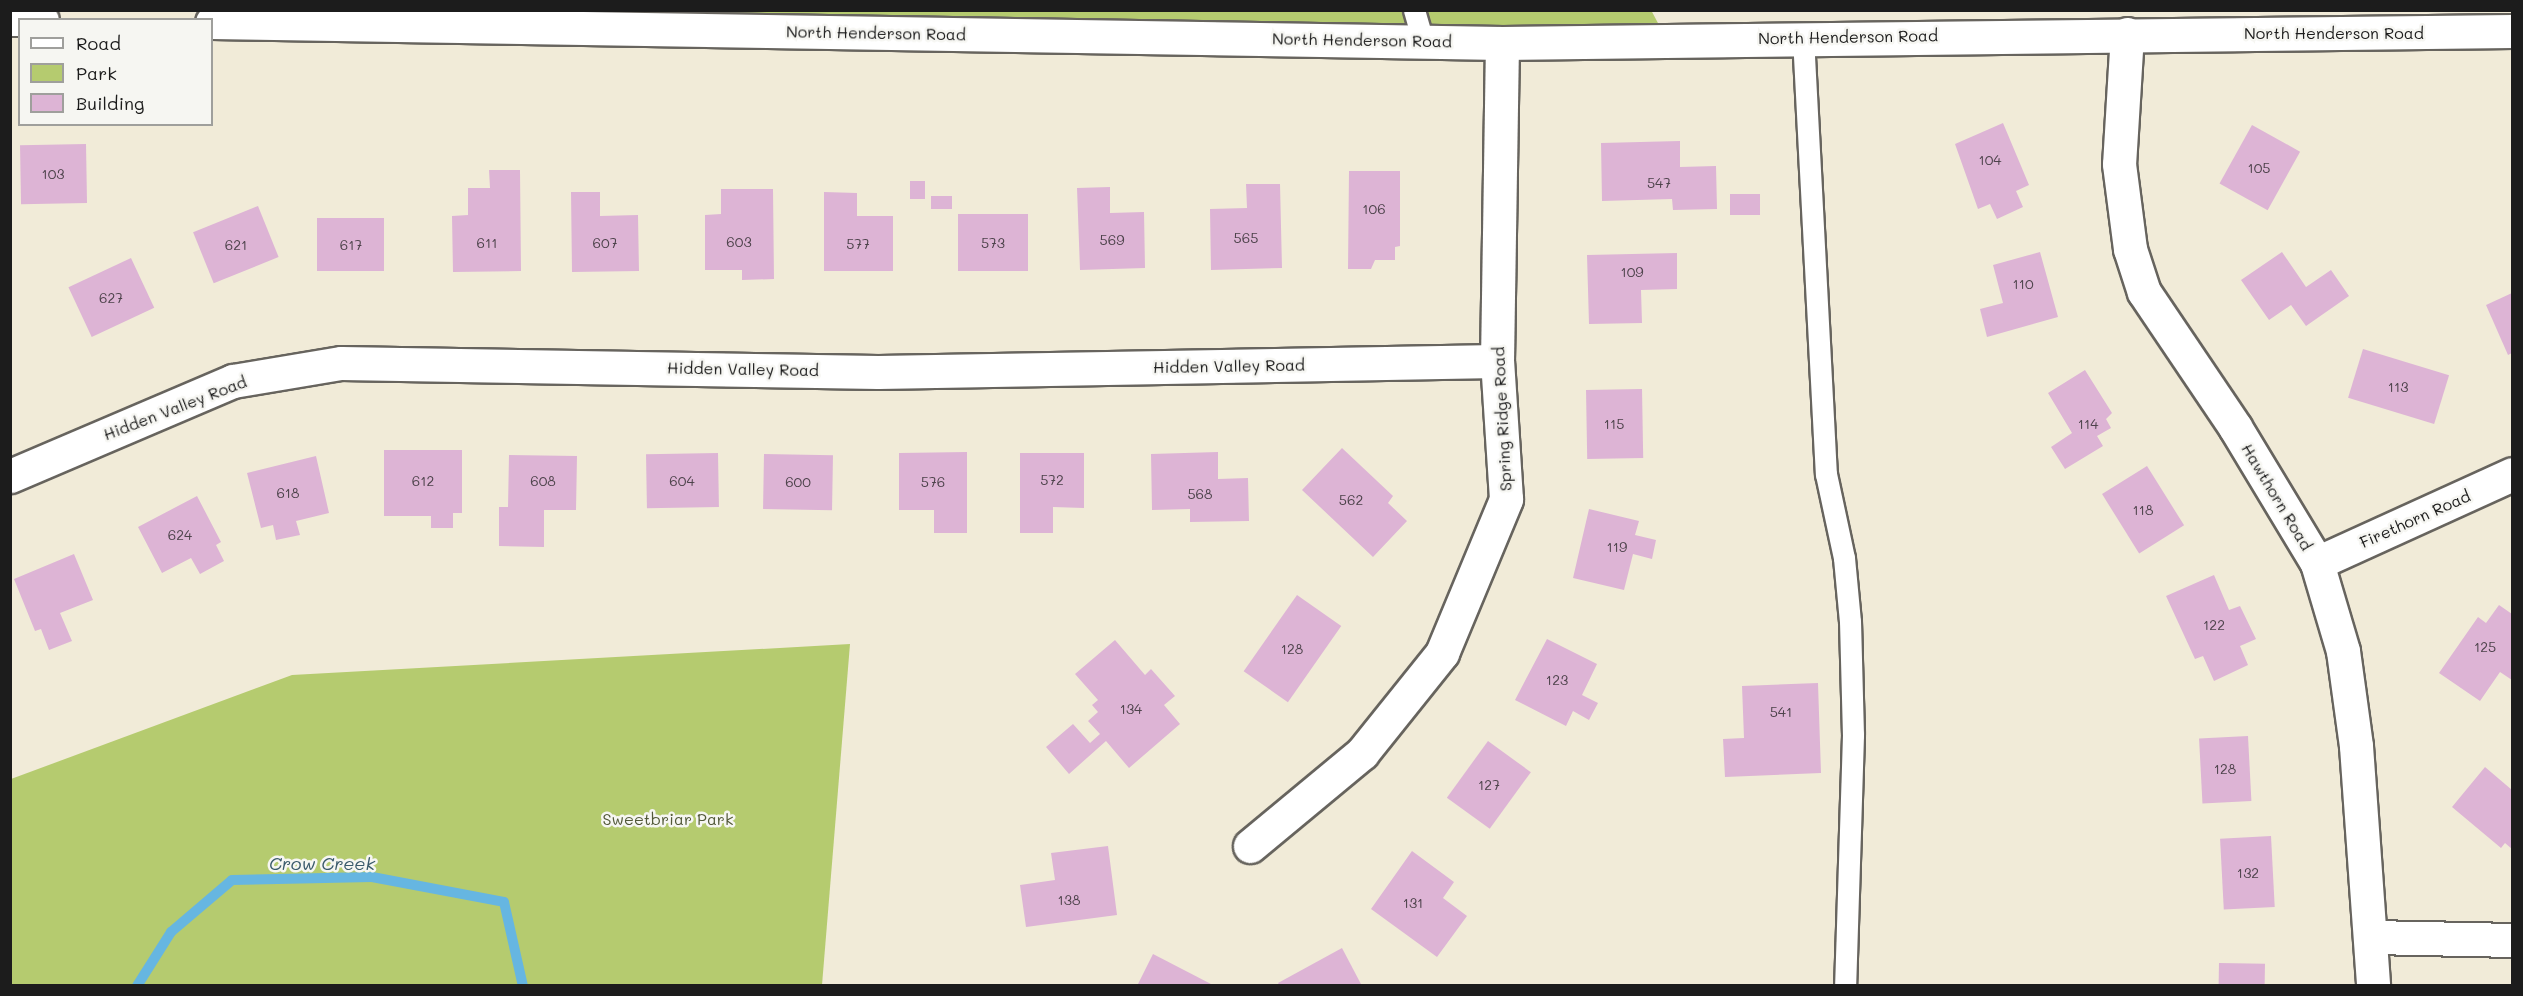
<!DOCTYPE html>
<style>
body{margin:0}
#map{position:relative;width:2523px;height:996px;overflow:hidden;background:#f1ebd8;font-family:Mali,sans-serif}
div>[style]{position:absolute}
.green>*{inset:0;background:#b5cb6f}
.stream>*{height:10px;margin:-5px;padding:0 5px;transform-origin:5px;border-radius:5px;background:#66b6e1}
.building>*{inset:0;background:#ddb4d5;transform-origin:0 0}
.roads{filter:drop-shadow(2px 0 #67645e) drop-shadow(-2px 0 #67645e) drop-shadow(0 2px #67645e) drop-shadow(0 -2px #67645e)}
.service>*{height:21px;margin:-10.5px;padding:0 10.5px;transform-origin:10.5px;border-radius:10.5px;background:#fff}
.minor>*{height:33px;margin:-16.5px;padding:0 16.5px;transform-origin:16.5px;border-radius:16.5px;background:#fff}
.tertiary>*{height:33px;margin:-16.5px;padding:0 16.5px;transform-origin:16.5px;border-radius:16.5px;background:#fff}
span{translate:-50% -50%;white-space:nowrap;text-align:center;line-height:1.15;-webkit-text-stroke:5px #f6f6f2;paint-order:stroke}
.number-label{font-size:14px;color:#4c424a}
.number-label span{-webkit-text-stroke-width:0}
.street-label{font-size:16px;color:#1c1c1c}
.park-label{font-size:16px;color:#525939}
.water-label{font-size:18px;color:#3a5a6b;font-style:italic}
.frame{position:absolute;inset:0;border:12px solid #1c1c1c;pointer-events:none}
.legend{position:absolute;left:18px;top:18px;width:195px;height:108px;box-sizing:border-box;background:#f6f6f2;border:2px solid #9f9f9c;margin:0;padding:8px 10px;list-style:none;font-size:18px;color:#1c1c1c}
.legend li{display:flex;align-items:center;gap:12px;height:30px}
.legend b{width:30px;border:2px solid #9f9f9c}
</style>
<div id="map">
<div class="green">
<div style="clip-path:polygon(224px 10px,1651px 10px,1667px 40px)"></div>
<div style="clip-path:polygon(850px 644px,822px 985px,11px 985px,11px 779px,292px 675px)"></div>
</div>
<div class="stream">
<div style="left:137px;top:986px;width:64px;rotate:-57.8deg"></div>
<div style="left:171px;top:932px;width:80px;rotate:-40.4deg"></div>
<div style="left:232px;top:880px;width:140px;rotate:-1.2deg"></div>
<div style="left:372px;top:877px;width:134px;rotate:10.7deg"></div>
<div style="left:504px;top:902px;width:86px;rotate:77.3deg"></div>
</div>
<div class="building">
<div style="clip-path:polygon(2003px 123px,2029px 185px,2016px 191px,2023px 207px,1997px 219px,1990px 204px,1978px 209px,1955px 144px)"></div>
<div style="left:2252px;top:125px;width:55px;height:67px;rotate:29deg"></div>
<div style="clip-path:polygon(1680px 141px,1680px 167px,1716px 166px,1717px 209px,1673px 210px,1672px 199px,1602px 201px,1601px 143px)"></div>
<div style="left:86px;top:144px;width:59px;height:66px;rotate:89deg"></div>
<div style="clip-path:polygon(489px 170px,520px 170px,521px 271px,453px 272px,452px 216px,468px 215px,468px 188px,490px 188px)"></div>
<div style="clip-path:polygon(1349px 171px,1400px 171px,1400px 246px,1395px 247px,1395px 260px,1375px 260px,1371px 269px,1348px 269px)"></div>
<div style="left:910px;top:181px;width:15px;height:18px"></div>
<div style="clip-path:polygon(1246px 184px,1280px 184px,1282px 268px,1211px 270px,1210px 209px,1247px 208px)"></div>
<div style="clip-path:polygon(1110px 187px,1110px 213px,1144px 212px,1145px 268px,1080px 270px,1077px 188px)"></div>
<div style="clip-path:polygon(721px 189px,773px 189px,774px 279px,742px 280px,742px 270px,705px 270px,705px 215px,721px 214px)"></div>
<div style="clip-path:polygon(571px 192px,600px 192px,600px 216px,638px 215px,639px 271px,572px 272px)"></div>
<div style="clip-path:polygon(824px 192px,857px 193px,857px 216px,893px 216px,893px 271px,824px 271px)"></div>
<div style="left:1730px;top:194px;width:30px;height:21px"></div>
<div style="left:952px;top:196px;width:13px;height:21px;rotate:90deg"></div>
<div style="left:258px;top:206px;width:55px;height:70px;rotate:68deg"></div>
<div style="left:1028px;top:214px;width:57px;height:70px;rotate:90deg"></div>
<div style="left:384px;top:218px;width:53px;height:67px;rotate:90deg"></div>
<div style="clip-path:polygon(2040px 252px,2058px 317px,1987px 337px,1980px 309px,2003px 303px,1993px 265px)"></div>
<div style="clip-path:polygon(2282px 252px,2306px 287px,2331px 270px,2349px 296px,2306px 326px,2291px 305px,2269px 320px,2241px 280px)"></div>
<div style="clip-path:polygon(1677px 253px,1677px 289px,1641px 290px,1642px 323px,1589px 324px,1587px 255px)"></div>
<div style="left:131px;top:258px;width:55px;height:69px;rotate:65deg"></div>
<div style="clip-path:polygon(2512px 293px,2512px 353px,2508px 355px,2486px 305px)"></div>
<div style="left:2363px;top:349px;width:90px;height:51px;rotate:17deg"></div>
<div style="clip-path:polygon(2085px 370px,2112px 413px,2106px 419px,2111px 428px,2097px 436px,2103px 446px,2065px 469px,2051px 447px,2072px 433px,2048px 393px)"></div>
<div style="left:1642px;top:389px;width:69px;height:56px;rotate:89deg"></div>
<div style="clip-path:polygon(1342px 448px,1393px 496px,1388px 503px,1407px 521px,1373px 557px,1302px 490px)"></div>
<div style="clip-path:polygon(384px 450px,462px 450px,462px 513px,453px 513px,453px 528px,431px 528px,431px 516px,384px 516px)"></div>
<div style="clip-path:polygon(967px 452px,967px 533px,934px 533px,934px 510px,899px 510px,899px 453px)"></div>
<div style="clip-path:polygon(1218px 452px,1218px 479px,1248px 478px,1249px 521px,1190px 522px,1190px 509px,1152px 510px,1151px 454px)"></div>
<div style="left:718px;top:453px;width:54px;height:72px;rotate:89deg"></div>
<div style="clip-path:polygon(1020px 453px,1084px 453px,1084px 508px,1053px 507px,1053px 533px,1020px 533px)"></div>
<div style="left:764px;top:454px;width:69px;height:55px;rotate:1deg"></div>
<div style="clip-path:polygon(509px 455px,577px 456px,576px 510px,544px 510px,544px 547px,499px 546px,499px 507px,508px 507px)"></div>
<div style="clip-path:polygon(316px 456px,329px 513px,296px 521px,300px 535px,276px 540px,273px 525px,261px 528px,247px 473px)"></div>
<div style="left:2147px;top:466px;width:70px;height:53px;rotate:58deg"></div>
<div style="clip-path:polygon(197px 496px,221px 542px,216px 545px,224px 561px,200px 574px,191px 558px,162px 573px,138px 527px)"></div>
<div style="clip-path:polygon(1589px 509px,1639px 521px,1635px 535px,1656px 540px,1652px 559px,1633px 554px,1624px 590px,1573px 578px)"></div>
<div style="clip-path:polygon(74px 554px,93px 600px,60px 613px,72px 641px,49px 650px,41px 629px,35px 631px,14px 579px)"></div>
<div style="clip-path:polygon(2214px 575px,2229px 610px,2240px 606px,2256px 639px,2240px 646px,2248px 665px,2214px 681px,2203px 656px,2195px 659px,2166px 596px)"></div>
<div style="left:1297px;top:595px;width:54px;height:93px;rotate:35deg"></div>
<div style="clip-path:polygon(2499px 605px,2512px 614px,2512px 680px,2500px 672px,2480px 701px,2439px 673px,2478px 617px,2486px 623px)"></div>
<div style="clip-path:polygon(1547px 639px,1597px 664px,1582px 695px,1598px 703px,1589px 720px,1573px 711px,1566px 726px,1515px 700px)"></div>
<div style="clip-path:polygon(1115px 640px,1145px 675px,1151px 669px,1175px 696px,1164px 705px,1180px 724px,1129px 768px,1106px 741px,1069px 774px,1046px 747px,1073px 724px,1090px 743px,1100px 734px,1088px 721px,1098px 712px,1092px 705px,1098px 700px,1075px 674px)"></div>
<div style="clip-path:polygon(1818px 683px,1821px 773px,1725px 777px,1723px 739px,1744px 738px,1742px 686px)"></div>
<div style="left:2248px;top:736px;width:65px;height:49px;rotate:87deg"></div>
<div style="left:1488px;top:741px;width:53px;height:70px;rotate:36deg"></div>
<div style="clip-path:polygon(2485px 767px,2512px 790px,2512px 849px,2505px 843px,2501px 848px,2452px 807px)"></div>
<div style="left:2271px;top:836px;width:71px;height:51px;rotate:87deg"></div>
<div style="clip-path:polygon(1108px 846px,1117px 915px,1026px 927px,1020px 885px,1055px 880px,1051px 853px)"></div>
<div style="clip-path:polygon(1412px 851px,1454px 882px,1443px 898px,1467px 916px,1437px 957px,1371px 909px)"></div>
<div style="clip-path:polygon(1342px 948px,1362px 986px,1280px 986px,1278px 983px)"></div>
<div style="clip-path:polygon(1153px 954px,1211px 984px,1211px 986px,1137px 986px)"></div>
<div style="left:2219px;top:963px;width:46px;height:23px;rotate:1deg"></div>
</div>
<div class="roads">
<div class="service">
<div style="left:1414px;top:10px;width:32px;rotate:74deg"></div>
<div style="left:1803px;top:37px;width:438px;rotate:87deg"></div>
<div style="left:1826px;top:474px;width:86px;rotate:77.9deg"></div>
<div style="left:1844px;top:558px;width:63px;rotate:84.6deg"></div>
<div style="left:1850px;top:621px;width:114px;rotate:88.5deg"></div>
<div style="left:1853px;top:735px;width:251px;rotate:91.8deg"></div>
</div>
<div class="minor">
<div style="left:2127px;top:34px;width:130px;rotate:93.5deg"></div>
<div style="left:2119px;top:164px;width:86px;rotate:82.6deg"></div>
<div style="left:2130px;top:249px;width:45px;rotate:72deg"></div>
<div style="left:2144px;top:292px;width:163px;rotate:56deg"></div>
<div style="left:2235px;top:427px;width:159px;rotate:58.9deg"></div>
<div style="left:2317px;top:563px;width:92px;rotate:73.5deg"></div>
<div style="left:2343px;top:651px;width:96px;rotate:82.2deg"></div>
<div style="left:2356px;top:746px;width:241px;rotate:85.9deg"></div>
<div style="left:10px;top:476px;width:242px;rotate:-23.1deg"></div>
<div style="left:233px;top:381px;width:109px;rotate:-9.5deg"></div>
<div style="left:341px;top:363px;width:537px;rotate:0.96deg"></div>
<div style="left:878px;top:372px;width:619px;rotate:-1.02deg"></div>
<div style="left:2317px;top:563px;width:214px;rotate:-24.5deg"></div>
<div style="left:1250px;top:846px;width:146px;rotate:-39.7deg"></div>
<div style="left:1362px;top:753px;width:128px;rotate:-51.3deg"></div>
<div style="left:1442px;top:653px;width:167px;rotate:-67.4deg"></div>
<div style="left:1506px;top:499px;width:138px;rotate:-93.7deg"></div>
<div style="left:1497px;top:361px;width:318px;rotate:-89.1deg"></div>
<div style="left:2371px;top:937px;width:141px;rotate:1.2deg"></div>
</div>
<div class="tertiary">
<div style="left:10px;top:19px;width:32px;rotate:2deg"></div>
<div style="left:212px;top:22px;width:1290px;rotate:0.93deg"></div>
<div style="left:1502px;top:43px;width:1010px;rotate:-0.68deg"></div>
</div>
</div>
<div class="number-label">
<span style="left:1990px;top:160px">104</span>
<span style="left:2259px;top:168px">105</span>
<span style="left:53px;top:174px">103</span>
<span style="left:1659px;top:183px">547</span>
<span style="left:1374px;top:209px">106</span>
<span style="left:1246px;top:238px">565</span>
<span style="left:1112px;top:240px">569</span>
<span style="left:739px;top:242px">603</span>
<span style="left:487px;top:243px">611</span>
<span style="left:605px;top:243px">607</span>
<span style="left:993px;top:243px">573</span>
<span style="left:858px;top:244px">577</span>
<span style="left:236px;top:245px">621</span>
<span style="left:351px;top:245px">617</span>
<span style="left:1632px;top:272px">109</span>
<span style="left:2023px;top:284px">110</span>
<span style="left:111px;top:298px">627</span>
<span style="left:2398px;top:387px">113</span>
<span style="left:1614px;top:424px">115</span>
<span style="left:2088px;top:424px">114</span>
<span style="left:1052px;top:480px">572</span>
<span style="left:423px;top:481px">612</span>
<span style="left:543px;top:481px">608</span>
<span style="left:682px;top:481px">604</span>
<span style="left:798px;top:482px">600</span>
<span style="left:933px;top:482px">576</span>
<span style="left:288px;top:493px">618</span>
<span style="left:1200px;top:494px">568</span>
<span style="left:1351px;top:500px">562</span>
<span style="left:2143px;top:510px">118</span>
<span style="left:180px;top:535px">624</span>
<span style="left:1617px;top:547px">119</span>
<span style="left:2214px;top:625px">122</span>
<span style="left:2485px;top:647px">125</span>
<span style="left:1292px;top:649px">128</span>
<span style="left:1557px;top:680px">123</span>
<span style="left:1131px;top:709px">134</span>
<span style="left:1781px;top:712px">541</span>
<span style="left:2225px;top:769px">128</span>
<span style="left:1489px;top:785px">127</span>
<span style="left:2248px;top:873px">132</span>
<span style="left:1069px;top:900px">138</span>
<span style="left:1413px;top:903px">131</span>
</div>
<div class="street-label">
<span style="left:876px;top:33px;rotate:1deg">North Henderson Road</span>
<span style="left:2334px;top:33px">North Henderson Road</span>
<span style="left:1848px;top:37px;rotate:-1deg">North Henderson Road</span>
<span style="left:1362px;top:40px;rotate:1deg">North Henderson Road</span>
<span style="left:1229px;top:366px;rotate:-1deg">Hidden Valley Road</span>
<span style="left:743px;top:369px;rotate:1deg">Hidden Valley Road</span>
<span style="left:175px;top:408px;rotate:-21deg">Hidden Valley Road</span>
<span style="left:1502px;top:419px;rotate:-93deg">Spring Ridge Road</span>
<span style="left:2277px;top:497px;rotate:59deg">Hawthorn Road</span>
<span style="left:2415px;top:519px;rotate:-24deg">Firethorn Road</span>
</div>
<div class="park-label">
<span style="left:668px;top:819px">Sweetbriar Park</span>
</div>
<div class="water-label">
<span style="left:322px;top:863px">Crow Creek</span>
</div>
<div class="frame"></div>
<ul class="legend">
<li><b style="height:8px;background:#fff"></b>Road</li>
<li><b style="height:16px;background:#b5cb6f"></b>Park</li>
<li><b style="height:16px;background:#ddb4d5"></b>Building</li>
</ul>
</div>
